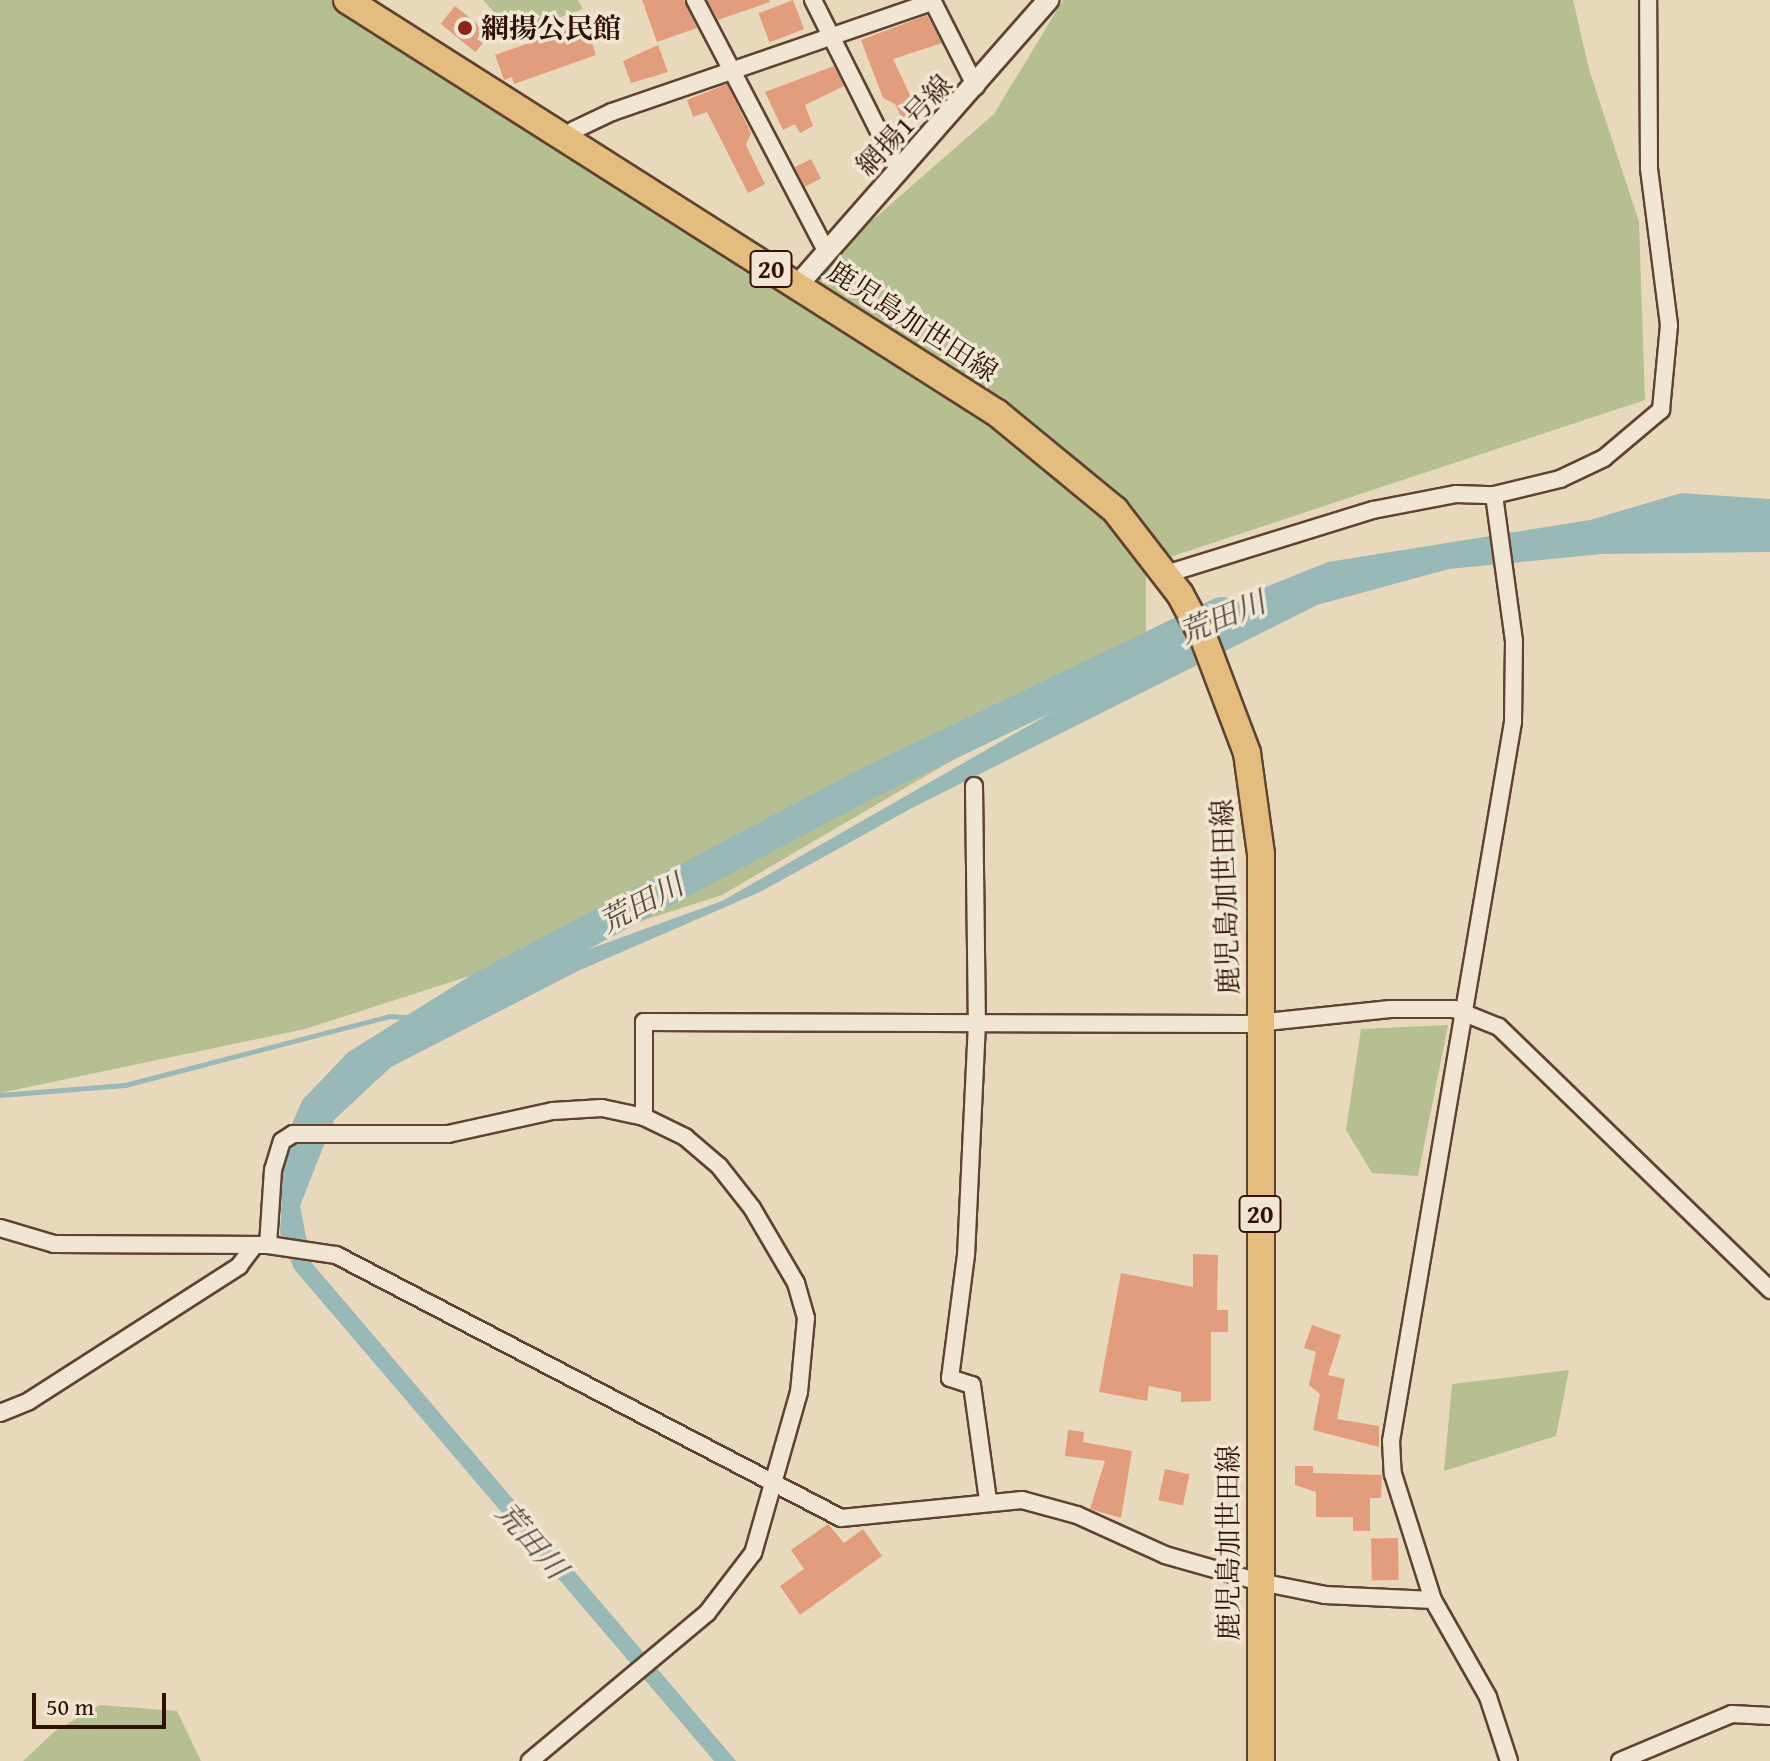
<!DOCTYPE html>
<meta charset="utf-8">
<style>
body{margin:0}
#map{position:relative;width:1770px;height:1761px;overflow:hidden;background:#e9d9bc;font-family:"Gentium Book Plus","Noto Serif JP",serif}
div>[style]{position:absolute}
.green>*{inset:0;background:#b6bf91}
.water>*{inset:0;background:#99b9b8}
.stream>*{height:5px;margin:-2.5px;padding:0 2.5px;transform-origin:2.5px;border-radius:2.5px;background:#99b9b8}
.river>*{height:32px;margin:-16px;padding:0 16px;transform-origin:16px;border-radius:16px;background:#99b9b8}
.building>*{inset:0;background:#e29d7d;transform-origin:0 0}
.roads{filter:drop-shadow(2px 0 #5f4330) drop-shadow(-2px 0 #5f4330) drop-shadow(0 2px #5f4330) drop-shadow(0 -2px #5f4330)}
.minor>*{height:16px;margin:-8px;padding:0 8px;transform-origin:8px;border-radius:8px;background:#f1e6d3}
.tertiary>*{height:20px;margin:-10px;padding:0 10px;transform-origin:10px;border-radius:10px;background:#f1e6d3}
.primary>*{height:26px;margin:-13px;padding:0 13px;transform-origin:13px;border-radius:13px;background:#e4bc7e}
.dots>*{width:22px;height:22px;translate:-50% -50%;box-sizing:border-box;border:4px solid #f1e6d3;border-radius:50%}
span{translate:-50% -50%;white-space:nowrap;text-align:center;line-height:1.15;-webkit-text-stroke:7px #f1e6d3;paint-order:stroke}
.shield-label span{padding:2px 6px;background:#f1e6d3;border:2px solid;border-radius:6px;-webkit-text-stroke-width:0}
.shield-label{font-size:26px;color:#311101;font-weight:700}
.poi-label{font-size:28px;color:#311101;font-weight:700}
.left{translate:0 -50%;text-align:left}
.street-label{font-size:28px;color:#311101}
.water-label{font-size:30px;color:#554c41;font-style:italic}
.scale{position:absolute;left:32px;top:1693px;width:134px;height:36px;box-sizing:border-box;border:4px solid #311101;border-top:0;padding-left:10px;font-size:24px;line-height:28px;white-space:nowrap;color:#311101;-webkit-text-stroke:6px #f1e6d3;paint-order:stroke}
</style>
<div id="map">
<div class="green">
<div style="clip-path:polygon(0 0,335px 0,798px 285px,994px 114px,1063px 0,1573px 0,1589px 69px,1639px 222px,1645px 400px,1146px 565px,1146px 647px,722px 895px,305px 1029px,0 1093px)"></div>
<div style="clip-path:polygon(483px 0,578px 0,583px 9px,513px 34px)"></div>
<div style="clip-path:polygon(1448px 1025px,1418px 1176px,1372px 1173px,1346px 1130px,1361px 1029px)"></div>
<div style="clip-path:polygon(1569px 1370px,1556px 1436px,1444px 1471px,1452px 1384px)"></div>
<div style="clip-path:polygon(100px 1705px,177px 1711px,201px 1761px,23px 1761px,55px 1731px)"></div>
</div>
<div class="water">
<div style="clip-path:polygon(1681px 493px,1770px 499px,1770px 552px,1602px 554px,1449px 569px,1317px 605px,912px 808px,760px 892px,578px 971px,391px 1067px,334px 1120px,300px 1206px,311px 1262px,736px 1761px,714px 1761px,294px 1269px,280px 1233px,282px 1197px,289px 1163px,321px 1111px,390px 1054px,570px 956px,722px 901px,1133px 666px,1228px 602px,1328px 562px,1590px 520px)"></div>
</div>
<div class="stream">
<div style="left:0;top:1095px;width:125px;rotate:-4.6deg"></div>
<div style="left:125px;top:1085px;width:273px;rotate:-14.6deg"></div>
<div style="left:389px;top:1016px;width:44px;rotate:3.9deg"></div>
</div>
<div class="river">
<div style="left:290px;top:1188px;width:27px;rotate:-84deg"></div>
<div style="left:293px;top:1161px;width:57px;rotate:-66.1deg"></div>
<div style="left:316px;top:1109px;width:61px;rotate:-46.3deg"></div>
<div style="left:358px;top:1065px;width:143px;rotate:-32.1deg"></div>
<div style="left:479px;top:989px;width:433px;rotate:-27.9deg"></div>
<div style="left:862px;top:786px;width:399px;rotate:-25.7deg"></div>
</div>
<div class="building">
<div style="clip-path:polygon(642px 0,684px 0,697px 28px,657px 42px)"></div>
<div style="clip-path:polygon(707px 0,769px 0,770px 2px,718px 20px)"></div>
<div style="left:793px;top:0;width:31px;height:37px;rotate:69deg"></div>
<div style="left:455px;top:6px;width:45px;height:23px;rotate:39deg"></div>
<div style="clip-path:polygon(927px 15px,942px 43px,893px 59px,918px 112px,904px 123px,895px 104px,883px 98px,861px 40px)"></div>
<div style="clip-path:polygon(585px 23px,596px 55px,514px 84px,512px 77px,504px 80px,495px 55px)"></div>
<div style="clip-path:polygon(658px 45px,668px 72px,631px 83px,623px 61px)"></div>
<div style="clip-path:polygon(834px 66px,844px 86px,805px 105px,813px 126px,800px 133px,795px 124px,783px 130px,765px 92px)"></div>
<div style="clip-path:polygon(727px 84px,751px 133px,746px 145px,765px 184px,748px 193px,707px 112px,693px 117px,687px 100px)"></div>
<div style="left:811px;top:159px;width:22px;height:18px;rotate:63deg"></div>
<div style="clip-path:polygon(1193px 1254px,1218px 1255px,1217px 1310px,1228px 1310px,1228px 1332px,1211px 1332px,1211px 1401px,1181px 1402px,1181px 1392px,1149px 1386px,1147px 1401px,1099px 1392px,1121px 1273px,1193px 1287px)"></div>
<div style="clip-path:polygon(1312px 1325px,1341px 1335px,1328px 1375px,1345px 1379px,1337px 1419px,1379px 1426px,1379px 1447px,1313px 1430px,1320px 1394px,1309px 1385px,1316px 1352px,1304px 1348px)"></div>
<div style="clip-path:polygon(1068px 1430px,1084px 1432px,1083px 1442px,1132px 1451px,1121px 1518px,1090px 1509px,1105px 1461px,1065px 1456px)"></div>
<div style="clip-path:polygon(1295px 1466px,1313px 1466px,1313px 1473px,1382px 1475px,1381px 1498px,1370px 1498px,1370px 1531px,1353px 1531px,1353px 1517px,1316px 1517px,1316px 1492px,1295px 1485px)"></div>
<div style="left:1165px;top:1469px;width:25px;height:32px;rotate:12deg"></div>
<div style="clip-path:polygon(828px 1524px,844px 1543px,863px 1529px,882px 1556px,800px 1615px,780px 1586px,804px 1569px,791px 1550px)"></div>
<div style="left:1398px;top:1538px;width:42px;height:27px;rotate:89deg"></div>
</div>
<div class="roads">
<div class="minor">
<div style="left:695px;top:0;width:283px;rotate:62.4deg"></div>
<div style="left:813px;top:0;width:192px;rotate:63.4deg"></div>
<div style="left:932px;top:0;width:97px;rotate:63.2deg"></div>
<div style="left:568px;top:143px;width:14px;rotate:-65deg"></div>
<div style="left:574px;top:130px;width:42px;rotate:-25.3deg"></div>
<div style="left:612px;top:112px;width:338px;rotate:-19deg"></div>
<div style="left:1494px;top:495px;width:147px;rotate:82.2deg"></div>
<div style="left:1514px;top:641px;width:81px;rotate:90.7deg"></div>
<div style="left:1513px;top:722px;width:729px;rotate:99.63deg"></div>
<div style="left:1391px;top:1441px;width:33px;rotate:87deg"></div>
<div style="left:1393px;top:1474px;width:132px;rotate:72.4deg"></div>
<div style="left:1433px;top:1600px;width:112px;rotate:60.4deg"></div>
<div style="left:1488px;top:1697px;width:67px;rotate:71.8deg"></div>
<div style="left:1166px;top:574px;width:217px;rotate:-17.2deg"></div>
<div style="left:1373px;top:510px;width:85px;rotate:-10.9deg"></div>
<div style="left:1456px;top:494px;width:38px;rotate:2deg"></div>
<div style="left:1494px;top:495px;width:68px;rotate:-13.6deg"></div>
<div style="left:1560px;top:479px;width:49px;rotate:-25.5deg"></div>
<div style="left:1604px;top:458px;width:75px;rotate:-40.1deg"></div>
<div style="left:1661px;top:410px;width:85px;rotate:-84.6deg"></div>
<div style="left:1669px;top:325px;width:158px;rotate:-97.3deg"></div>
<div style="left:1649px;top:168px;width:168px;rotate:-90.3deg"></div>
<div style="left:974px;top:786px;width:237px;rotate:89.3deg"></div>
<div style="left:977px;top:1023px;width:232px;rotate:92.7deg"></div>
<div style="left:966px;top:1255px;width:124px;rotate:97.4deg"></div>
<div style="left:950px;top:1378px;width:23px;rotate:18deg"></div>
<div style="left:972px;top:1385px;width:117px;rotate:82.1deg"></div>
<div style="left:644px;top:1117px;width:95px;rotate:-90deg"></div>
<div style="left:644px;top:1022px;width:603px;rotate:0.19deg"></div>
<div style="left:1247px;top:1024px;width:144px;rotate:-6deg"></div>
<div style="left:1390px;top:1009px;width:64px"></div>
<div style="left:1454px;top:1009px;width:48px;rotate:21.8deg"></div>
<div style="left:1499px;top:1027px;width:378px;rotate:44.1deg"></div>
<div style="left:0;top:1228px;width:56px;rotate:16.5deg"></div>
<div style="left:54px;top:1244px;width:214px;rotate:0.3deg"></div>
<div style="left:268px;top:1245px;width:69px;rotate:8.4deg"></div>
<div style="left:336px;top:1255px;width:569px;rotate:27.51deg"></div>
<div style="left:841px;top:1518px;width:182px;rotate:-5.7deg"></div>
<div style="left:1022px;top:1500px;width:57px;rotate:15.3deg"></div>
<div style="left:1077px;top:1515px;width:97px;rotate:24.4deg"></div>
<div style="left:1165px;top:1555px;width:99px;rotate:15.9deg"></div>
<div style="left:1260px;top:1582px;width:66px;rotate:11.3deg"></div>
<div style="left:1325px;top:1595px;width:108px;rotate:2.7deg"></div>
<div style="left:268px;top:1245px;width:75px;rotate:-86.2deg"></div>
<div style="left:273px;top:1170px;width:30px;rotate:-73deg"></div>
<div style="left:282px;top:1141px;width:13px;rotate:-32deg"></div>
<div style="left:293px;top:1134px;width:155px"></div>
<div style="left:448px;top:1134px;width:107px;rotate:-12.4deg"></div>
<div style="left:553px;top:1111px;width:49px;rotate:-3.5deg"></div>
<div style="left:602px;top:1108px;width:43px;rotate:12.1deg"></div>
<div style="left:644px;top:1117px;width:46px;rotate:26deg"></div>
<div style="left:685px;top:1137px;width:45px;rotate:40.5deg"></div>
<div style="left:719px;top:1166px;width:53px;rotate:51.8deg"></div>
<div style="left:752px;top:1208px;width:87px;rotate:59.6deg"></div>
<div style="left:796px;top:1283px;width:36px;rotate:74deg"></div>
<div style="left:806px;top:1318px;width:74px;rotate:95.4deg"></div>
<div style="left:799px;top:1392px;width:167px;rotate:105.9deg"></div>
<div style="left:753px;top:1553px;width:76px;rotate:127.5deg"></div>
<div style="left:707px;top:1613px;width:231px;rotate:140.1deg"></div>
<div style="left:0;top:1413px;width:31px;rotate:-22deg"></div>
<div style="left:29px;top:1401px;width:250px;rotate:-32.7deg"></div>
<div style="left:239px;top:1266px;width:25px;rotate:-53deg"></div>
<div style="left:1620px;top:1761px;width:121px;rotate:-22.8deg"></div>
<div style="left:1732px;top:1714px;width:38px;rotate:3deg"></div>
</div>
<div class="tertiary">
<div style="left:797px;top:286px;width:381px;rotate:-48.7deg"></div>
</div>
<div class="primary">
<div style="left:347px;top:0;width:770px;rotate:32.43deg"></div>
<div style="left:997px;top:413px;width:153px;rotate:39.4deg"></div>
<div style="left:1115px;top:510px;width:106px;rotate:52.3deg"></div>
<div style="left:1180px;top:594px;width:51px;rotate:61.9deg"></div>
<div style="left:1204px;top:639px;width:122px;rotate:69.3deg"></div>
<div style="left:1247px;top:753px;width:102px;rotate:82.1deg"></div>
<div style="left:1261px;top:854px;width:907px;rotate:90deg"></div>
</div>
</div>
<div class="dots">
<div style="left:465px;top:28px;background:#8f2418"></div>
</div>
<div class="shield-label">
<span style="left:771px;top:269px">20</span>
<span style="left:1260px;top:1214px">20</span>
</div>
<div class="poi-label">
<span class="left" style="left:481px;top:28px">網揚公民館</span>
</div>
<div class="street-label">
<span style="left:904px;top:125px;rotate:-47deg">網揚1号線</span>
<span style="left:913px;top:321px;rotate:33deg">鹿児島加世田線</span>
<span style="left:1225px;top:897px;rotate:-92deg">鹿児島加世田線</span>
<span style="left:1228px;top:1543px;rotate:-90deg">鹿児島加世田線</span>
</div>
<div class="water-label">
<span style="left:1222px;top:617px;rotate:-22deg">荒田川</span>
<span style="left:641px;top:903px;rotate:-28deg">荒田川</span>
<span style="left:532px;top:1540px;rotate:49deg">荒田川</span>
</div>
<div class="scale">50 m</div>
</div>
